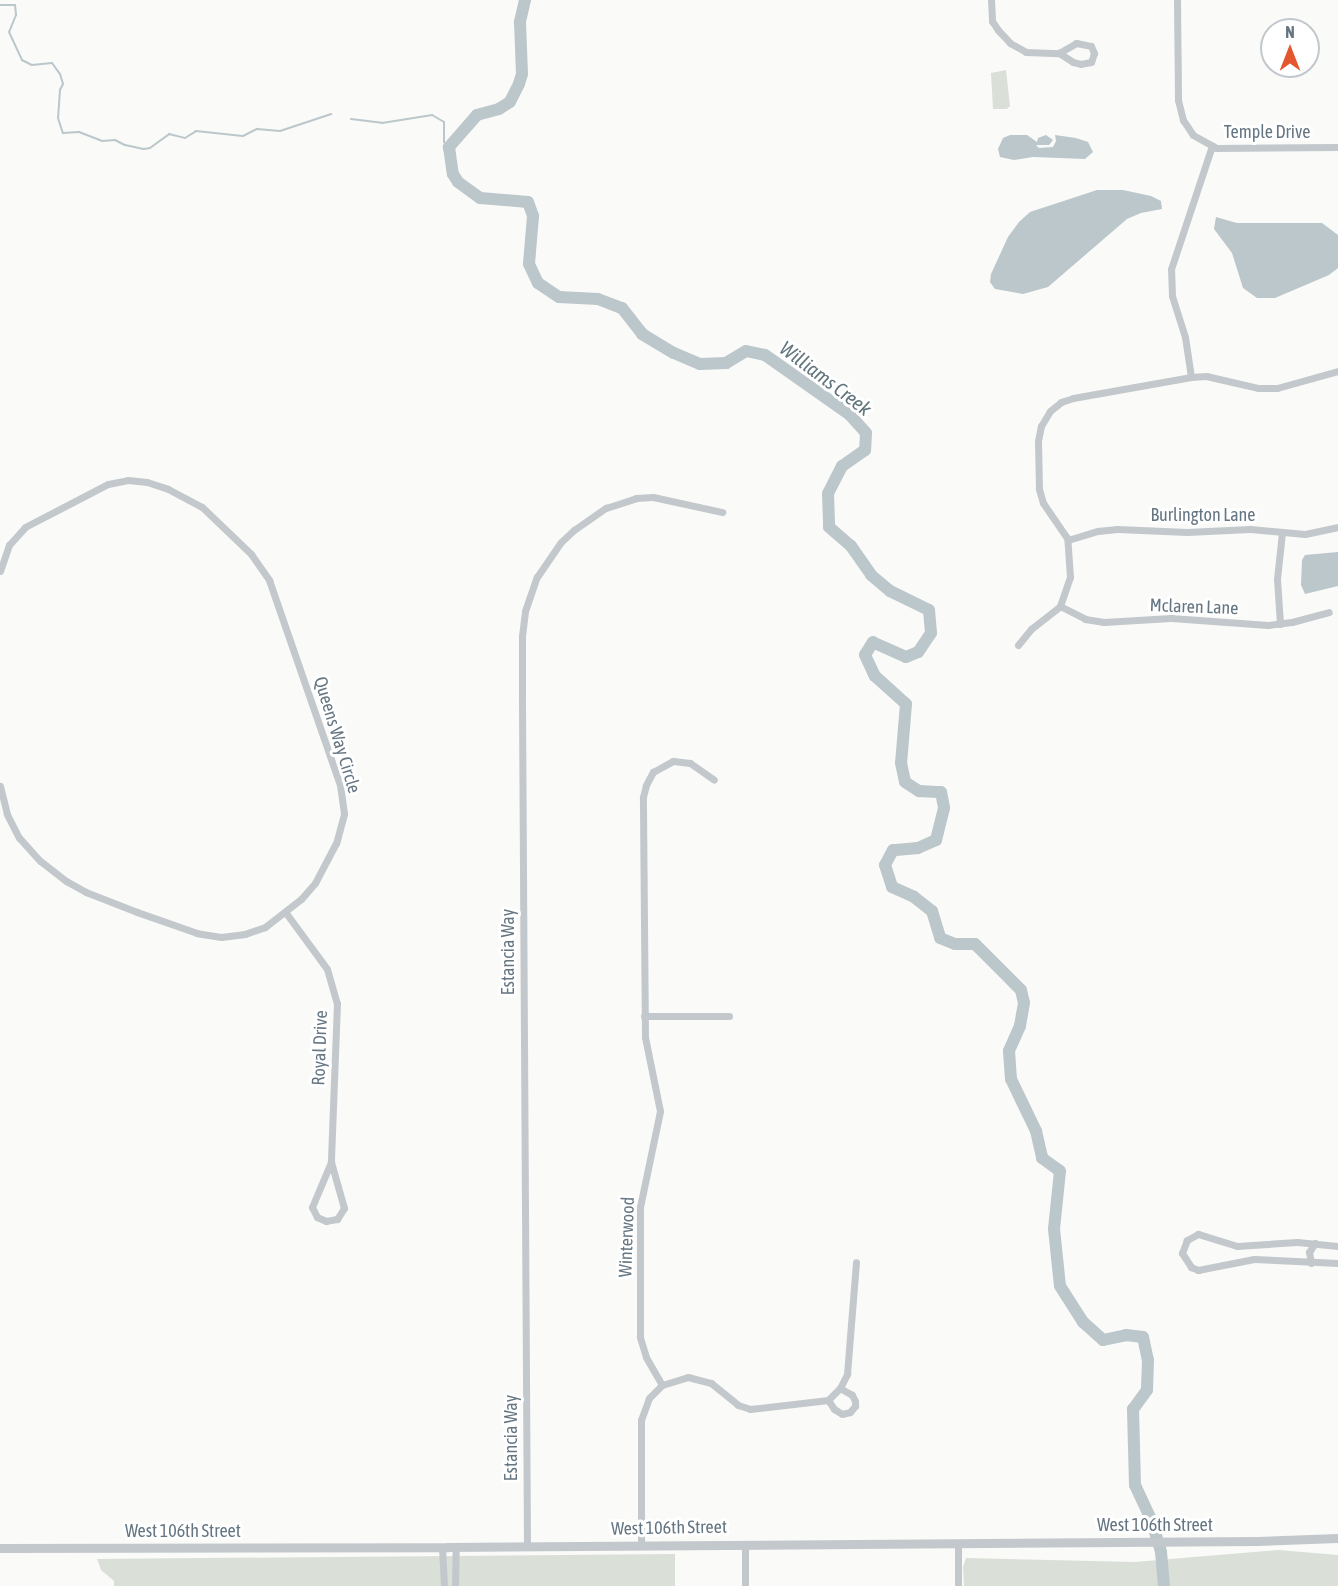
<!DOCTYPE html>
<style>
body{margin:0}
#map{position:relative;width:1338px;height:1586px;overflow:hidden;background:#fafaf8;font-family:"Asap Condensed",sans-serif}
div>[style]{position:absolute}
.green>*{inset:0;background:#dadfd7}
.water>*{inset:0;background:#bbc7cb}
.stream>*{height:2px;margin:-1px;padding:0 1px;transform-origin:1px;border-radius:1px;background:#bbc7cb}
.river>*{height:12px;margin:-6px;padding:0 6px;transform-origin:6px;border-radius:6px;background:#bbc7cb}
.minor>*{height:7px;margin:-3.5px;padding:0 3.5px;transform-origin:3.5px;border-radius:3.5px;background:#c3c8cc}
.tertiary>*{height:9px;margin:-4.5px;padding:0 4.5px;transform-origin:4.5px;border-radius:4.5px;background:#c3c8cc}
span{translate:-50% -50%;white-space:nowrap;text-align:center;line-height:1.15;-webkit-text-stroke:6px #fff;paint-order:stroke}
.street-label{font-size:18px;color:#657683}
.water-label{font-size:20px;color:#60757c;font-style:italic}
.north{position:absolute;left:1260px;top:18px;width:60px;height:60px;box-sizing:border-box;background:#fff;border:2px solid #c1c8cd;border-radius:50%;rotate:0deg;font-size:16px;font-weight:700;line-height:24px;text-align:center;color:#657683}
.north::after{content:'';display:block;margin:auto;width:21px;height:27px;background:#e4572e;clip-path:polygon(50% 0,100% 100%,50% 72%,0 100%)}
</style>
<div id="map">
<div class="green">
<div style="clip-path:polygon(1006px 70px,1010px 106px,1007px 109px,993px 109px,991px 73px)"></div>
<div style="clip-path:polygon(1279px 1550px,1338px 1555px,1338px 1586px,964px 1586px,963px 1567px,966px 1558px,1135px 1562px)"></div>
<div style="clip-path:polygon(675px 1554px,675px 1586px,114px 1586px,114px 1581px,101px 1570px,97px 1559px)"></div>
</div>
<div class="water">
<div style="clip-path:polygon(1010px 135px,1027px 135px,1037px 142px,1038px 138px,1046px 135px,1053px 140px,1049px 145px,1036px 145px,1039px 148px,1053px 147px,1056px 141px,1055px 135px,1076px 138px,1088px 142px,1093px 152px,1085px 159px,1033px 157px,1014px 160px,1000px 157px,998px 149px,1003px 138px)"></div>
<div style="clip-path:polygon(1097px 190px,1123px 190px,1151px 196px,1161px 201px,1162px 209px,1141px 213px,1127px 219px,1048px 287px,1023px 294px,995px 289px,990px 282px,991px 274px,1008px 237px,1019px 222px,1030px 212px)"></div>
<div style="clip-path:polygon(1216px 217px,1237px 223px,1322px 223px,1338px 235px,1338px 268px,1329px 275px,1275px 298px,1257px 298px,1243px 288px,1232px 253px,1214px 229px)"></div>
<div style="clip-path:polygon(1338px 552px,1338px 586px,1305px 594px,1301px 585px,1302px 560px,1305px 555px)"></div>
</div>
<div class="stream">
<div style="left:0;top:5px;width:15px"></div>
<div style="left:15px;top:5px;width:10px;rotate:84deg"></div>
<div style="left:16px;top:15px;width:18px;rotate:112deg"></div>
<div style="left:9px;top:32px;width:31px;rotate:65deg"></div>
<div style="left:22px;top:60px;width:11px;rotate:27deg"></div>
<div style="left:32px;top:65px;width:20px;rotate:-6deg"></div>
<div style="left:52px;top:63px;width:14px;rotate:54deg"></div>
<div style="left:60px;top:74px;width:10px;rotate:73deg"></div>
<div style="left:63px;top:84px;width:7px;rotate:117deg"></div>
<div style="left:60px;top:90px;width:28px;rotate:94deg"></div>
<div style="left:58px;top:118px;width:16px;rotate:72deg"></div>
<div style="left:63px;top:133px;width:16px;rotate:-4deg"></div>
<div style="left:79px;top:132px;width:25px;rotate:21deg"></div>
<div style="left:102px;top:141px;width:13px;rotate:-4deg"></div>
<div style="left:115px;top:140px;width:11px;rotate:27deg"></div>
<div style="left:125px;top:145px;width:19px;rotate:12deg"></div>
<div style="left:144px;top:149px;width:6px;rotate:-9deg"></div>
<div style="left:150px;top:148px;width:24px;rotate:-36deg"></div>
<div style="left:169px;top:134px;width:16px;rotate:14deg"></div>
<div style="left:185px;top:138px;width:13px;rotate:-32deg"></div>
<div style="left:196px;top:131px;width:47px;rotate:6.1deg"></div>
<div style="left:243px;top:136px;width:16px;rotate:-27deg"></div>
<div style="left:257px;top:129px;width:23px;rotate:5deg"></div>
<div style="left:280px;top:131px;width:54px;rotate:-18.4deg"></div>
<div style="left:351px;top:119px;width:31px;rotate:7deg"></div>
<div style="left:382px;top:123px;width:51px;rotate:-9.1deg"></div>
<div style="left:432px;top:115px;width:14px;rotate:30deg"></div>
<div style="left:444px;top:122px;width:20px;rotate:90deg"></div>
<div style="left:444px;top:142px;width:10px;rotate:53deg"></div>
</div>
<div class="river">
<div style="left:525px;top:0;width:23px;rotate:103deg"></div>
<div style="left:520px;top:22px;width:52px;rotate:87.8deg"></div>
<div style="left:522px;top:74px;width:10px;rotate:107deg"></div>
<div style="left:519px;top:84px;width:20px;rotate:117deg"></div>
<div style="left:510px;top:102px;width:13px;rotate:148deg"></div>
<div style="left:499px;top:109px;width:23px;rotate:165deg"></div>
<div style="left:477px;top:115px;width:43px;rotate:131.2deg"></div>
<div style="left:449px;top:147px;width:27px;rotate:82deg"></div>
<div style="left:453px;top:174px;width:9px;rotate:58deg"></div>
<div style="left:458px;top:182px;width:27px;rotate:36deg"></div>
<div style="left:480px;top:198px;width:48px;rotate:4.8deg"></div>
<div style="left:528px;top:202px;width:15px;rotate:70deg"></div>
<div style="left:533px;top:216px;width:48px;rotate:94.8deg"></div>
<div style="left:529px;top:264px;width:21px;rotate:65deg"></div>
<div style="left:538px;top:283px;width:25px;rotate:34deg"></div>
<div style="left:559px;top:297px;width:39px;rotate:3deg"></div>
<div style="left:598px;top:299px;width:26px;rotate:21deg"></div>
<div style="left:622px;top:308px;width:33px;rotate:52deg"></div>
<div style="left:642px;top:334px;width:37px;rotate:31deg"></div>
<div style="left:674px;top:353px;width:28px;rotate:23deg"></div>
<div style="left:700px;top:364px;width:26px;rotate:-2deg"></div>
<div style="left:726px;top:363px;width:23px;rotate:-31deg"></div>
<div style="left:746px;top:351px;width:19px;rotate:12deg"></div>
<div style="left:765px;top:355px;width:103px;rotate:35.1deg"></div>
<div style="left:849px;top:414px;width:25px;rotate:48deg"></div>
<div style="left:866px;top:433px;width:17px;rotate:93deg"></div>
<div style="left:865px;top:450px;width:28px;rotate:145deg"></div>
<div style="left:842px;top:466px;width:31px;rotate:117deg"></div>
<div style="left:828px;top:494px;width:33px;rotate:88deg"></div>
<div style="left:829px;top:527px;width:29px;rotate:41deg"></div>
<div style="left:851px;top:546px;width:35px;rotate:55deg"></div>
<div style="left:871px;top:575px;width:25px;rotate:40deg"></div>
<div style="left:890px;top:591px;width:43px;rotate:26deg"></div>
<div style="left:929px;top:610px;width:23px;rotate:85deg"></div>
<div style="left:931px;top:633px;width:23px;rotate:124deg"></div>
<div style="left:918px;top:652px;width:13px;rotate:157deg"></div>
<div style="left:906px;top:657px;width:36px;rotate:-156deg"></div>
<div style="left:873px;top:642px;width:15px;rotate:122deg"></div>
<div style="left:865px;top:655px;width:23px;rotate:65deg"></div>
<div style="left:875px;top:676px;width:42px;rotate:42.1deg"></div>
<div style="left:906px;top:704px;width:59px;rotate:94.8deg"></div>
<div style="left:901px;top:763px;width:19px;rotate:78deg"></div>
<div style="left:905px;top:782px;width:17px;rotate:33deg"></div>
<div style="left:919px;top:791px;width:22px;rotate:3deg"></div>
<div style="left:941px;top:792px;width:16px;rotate:79deg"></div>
<div style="left:944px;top:808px;width:33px;rotate:104deg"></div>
<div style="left:936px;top:840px;width:20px;rotate:156deg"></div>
<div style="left:918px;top:848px;width:25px;rotate:175deg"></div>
<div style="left:893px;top:850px;width:17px;rotate:118deg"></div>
<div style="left:885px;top:865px;width:23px;rotate:72deg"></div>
<div style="left:892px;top:887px;width:24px;rotate:24deg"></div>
<div style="left:914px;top:897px;width:23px;rotate:38deg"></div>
<div style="left:932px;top:911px;width:28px;rotate:73deg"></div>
<div style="left:940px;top:938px;width:16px;rotate:22deg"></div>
<div style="left:955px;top:944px;width:20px"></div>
<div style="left:975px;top:944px;width:65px;rotate:45deg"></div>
<div style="left:1021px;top:990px;width:13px;rotate:77deg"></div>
<div style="left:1024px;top:1003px;width:23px;rotate:100deg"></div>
<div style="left:1020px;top:1026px;width:27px;rotate:114deg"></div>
<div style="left:1009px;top:1051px;width:28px;rotate:86deg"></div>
<div style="left:1011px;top:1079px;width:58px;rotate:64.3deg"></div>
<div style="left:1036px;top:1131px;width:28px;rotate:77deg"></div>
<div style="left:1042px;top:1158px;width:22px;rotate:36deg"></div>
<div style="left:1060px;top:1171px;width:58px;rotate:95.9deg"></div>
<div style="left:1054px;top:1229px;width:57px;rotate:84deg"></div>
<div style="left:1060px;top:1286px;width:43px;rotate:57.4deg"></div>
<div style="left:1083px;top:1322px;width:27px;rotate:42deg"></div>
<div style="left:1103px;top:1340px;width:24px;rotate:-12deg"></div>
<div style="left:1126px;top:1335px;width:17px;rotate:7deg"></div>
<div style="left:1143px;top:1337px;width:24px;rotate:78deg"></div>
<div style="left:1148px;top:1360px;width:30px;rotate:92deg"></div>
<div style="left:1147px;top:1390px;width:24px;rotate:126deg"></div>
<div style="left:1133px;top:1409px;width:76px;rotate:88.5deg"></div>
<div style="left:1135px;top:1485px;width:38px;rotate:65deg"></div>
<div style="left:1151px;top:1519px;width:34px;rotate:73deg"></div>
<div style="left:1161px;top:1552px;width:34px;rotate:85deg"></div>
</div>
<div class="minor">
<div style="left:991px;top:0;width:21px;rotate:87deg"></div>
<div style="left:992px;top:21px;width:11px;rotate:56deg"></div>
<div style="left:998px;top:30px;width:18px;rotate:47deg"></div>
<div style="left:1010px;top:43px;width:18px;rotate:29deg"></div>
<div style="left:1026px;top:52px;width:33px;rotate:2deg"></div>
<div style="left:1059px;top:53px;width:20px;rotate:-30deg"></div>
<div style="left:1076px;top:43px;width:15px;rotate:11deg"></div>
<div style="left:1091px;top:46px;width:8px;rotate:67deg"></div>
<div style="left:1094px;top:53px;width:9px;rotate:108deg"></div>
<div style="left:1091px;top:62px;width:10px;rotate:169deg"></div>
<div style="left:1081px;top:64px;width:8px;rotate:-166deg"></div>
<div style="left:1073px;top:62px;width:17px;rotate:-147deg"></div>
<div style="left:1177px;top:0;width:100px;rotate:89.4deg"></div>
<div style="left:1178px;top:100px;width:21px;rotate:76deg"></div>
<div style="left:1183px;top:120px;width:18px;rotate:56deg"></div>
<div style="left:1193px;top:135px;width:26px;rotate:29deg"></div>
<div style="left:1216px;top:148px;width:122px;rotate:-0.5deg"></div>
<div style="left:1191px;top:377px;width:40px;rotate:-98.5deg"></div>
<div style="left:1185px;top:337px;width:43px;rotate:-107.6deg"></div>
<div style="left:1172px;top:296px;width:27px;rotate:-92deg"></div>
<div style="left:1171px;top:269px;width:130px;rotate:-71.6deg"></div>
<div style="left:1068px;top:540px;width:31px;rotate:-17deg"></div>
<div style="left:1098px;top:531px;width:19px;rotate:-6deg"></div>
<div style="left:1117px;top:529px;width:70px;rotate:2.5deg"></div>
<div style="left:1187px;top:532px;width:63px;rotate:-2.7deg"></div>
<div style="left:1250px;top:529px;width:55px;rotate:5.2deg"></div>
<div style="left:1305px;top:534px;width:34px;rotate:-12deg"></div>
<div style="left:0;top:571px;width:28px;rotate:-71deg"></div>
<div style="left:9px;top:545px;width:24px;rotate:-48deg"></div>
<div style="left:25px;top:527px;width:93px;rotate:-27.4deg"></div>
<div style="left:108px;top:484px;width:20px;rotate:-11deg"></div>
<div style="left:128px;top:480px;width:19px;rotate:6deg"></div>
<div style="left:147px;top:482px;width:22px;rotate:18deg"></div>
<div style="left:168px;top:489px;width:38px;rotate:28deg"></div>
<div style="left:202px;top:507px;width:68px;rotate:43.8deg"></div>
<div style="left:251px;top:554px;width:32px;rotate:55deg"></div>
<div style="left:269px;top:580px;width:217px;rotate:70.9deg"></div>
<div style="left:340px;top:785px;width:29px;rotate:82deg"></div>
<div style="left:344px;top:814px;width:30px;rotate:105deg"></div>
<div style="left:336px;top:843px;width:45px;rotate:117.7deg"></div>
<div style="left:315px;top:883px;width:21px;rotate:131deg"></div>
<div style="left:301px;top:899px;width:46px;rotate:142.1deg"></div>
<div style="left:265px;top:927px;width:21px;rotate:161deg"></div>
<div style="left:245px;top:934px;width:24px;rotate:173deg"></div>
<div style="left:221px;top:937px;width:24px;rotate:-171deg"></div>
<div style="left:197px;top:933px;width:64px;rotate:-160.7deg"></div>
<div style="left:137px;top:912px;width:55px;rotate:-158.6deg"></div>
<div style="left:86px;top:892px;width:23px;rotate:-151deg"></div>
<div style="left:66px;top:881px;width:33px;rotate:-142deg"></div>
<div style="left:40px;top:861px;width:31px;rotate:-132deg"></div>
<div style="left:19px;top:838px;width:27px;rotate:-117deg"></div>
<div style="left:7px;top:814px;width:29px;rotate:-104deg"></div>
<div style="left:1060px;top:606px;width:28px;rotate:27deg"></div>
<div style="left:1085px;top:619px;width:19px;rotate:9deg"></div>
<div style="left:1104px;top:622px;width:67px;rotate:-3.4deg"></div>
<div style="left:1171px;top:618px;width:97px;rotate:4.1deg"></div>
<div style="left:1268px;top:625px;width:24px;rotate:-7deg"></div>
<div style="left:1292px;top:622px;width:38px;rotate:-15deg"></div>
<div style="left:1280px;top:624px;width:45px;rotate:-93.8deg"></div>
<div style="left:1277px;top:579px;width:47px;rotate:-83.9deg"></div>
<div style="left:1018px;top:645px;width:21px;rotate:-51deg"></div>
<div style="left:1031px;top:629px;width:37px;rotate:-38deg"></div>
<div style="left:1060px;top:606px;width:31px;rotate:-71deg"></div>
<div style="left:1070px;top:577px;width:39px;rotate:-94deg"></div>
<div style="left:1067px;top:538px;width:42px;rotate:-124.4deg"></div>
<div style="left:1043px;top:503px;width:15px;rotate:-106deg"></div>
<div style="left:1039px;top:489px;width:48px;rotate:-91.2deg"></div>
<div style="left:1038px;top:441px;width:15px;rotate:-79deg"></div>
<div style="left:1041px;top:426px;width:17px;rotate:-59deg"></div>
<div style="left:1050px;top:411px;width:14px;rotate:-39deg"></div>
<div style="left:1061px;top:402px;width:13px;rotate:-18deg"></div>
<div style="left:1073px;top:398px;width:120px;rotate:-10.1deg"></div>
<div style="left:1191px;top:377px;width:15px;rotate:-4deg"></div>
<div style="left:1206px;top:376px;width:53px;rotate:13deg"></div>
<div style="left:1258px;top:388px;width:19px"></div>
<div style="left:1277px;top:388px;width:63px;rotate:-15.6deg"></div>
<div style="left:286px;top:913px;width:69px;rotate:53.8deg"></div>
<div style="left:327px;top:969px;width:35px;rotate:74deg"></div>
<div style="left:337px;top:1003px;width:159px;rotate:92.2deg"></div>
<div style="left:644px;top:1016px;width:85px"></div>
<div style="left:331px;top:1162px;width:48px;rotate:74.2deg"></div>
<div style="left:344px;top:1208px;width:13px;rotate:122deg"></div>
<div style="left:337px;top:1219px;width:11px;rotate:170deg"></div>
<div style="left:326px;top:1221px;width:10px;rotate:-156deg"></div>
<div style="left:317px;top:1217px;width:11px;rotate:-117deg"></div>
<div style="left:312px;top:1207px;width:49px;rotate:-67.1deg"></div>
<div style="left:1338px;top:1246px;width:41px;rotate:-174.4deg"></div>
<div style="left:1297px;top:1242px;width:60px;rotate:176.2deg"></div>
<div style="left:1237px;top:1246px;width:41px;rotate:-162.9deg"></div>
<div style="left:1198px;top:1234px;width:13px;rotate:151deg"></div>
<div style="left:1187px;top:1240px;width:14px;rotate:111deg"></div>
<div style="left:1182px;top:1253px;width:17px;rotate:57deg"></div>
<div style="left:1191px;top:1267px;width:8px;rotate:23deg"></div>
<div style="left:1198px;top:1270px;width:57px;rotate:-11.1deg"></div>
<div style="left:1254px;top:1259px;width:84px;rotate:2.7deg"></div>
<div style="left:1311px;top:1263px;width:11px;rotate:-100deg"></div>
<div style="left:1309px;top:1252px;width:11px;rotate:-56deg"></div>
<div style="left:662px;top:1385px;width:32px;rotate:-120deg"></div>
<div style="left:646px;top:1357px;width:21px;rotate:-107deg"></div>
<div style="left:640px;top:1337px;width:130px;rotate:-90deg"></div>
<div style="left:640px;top:1207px;width:98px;rotate:-78.2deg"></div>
<div style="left:660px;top:1111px;width:76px;rotate:-101.5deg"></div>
<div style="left:645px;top:1037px;width:240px;rotate:-90.5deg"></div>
<div style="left:643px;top:797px;width:12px;rotate:-76deg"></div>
<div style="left:646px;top:785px;width:15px;rotate:-62deg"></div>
<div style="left:653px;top:772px;width:23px;rotate:-29deg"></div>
<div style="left:673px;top:761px;width:17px;rotate:7deg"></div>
<div style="left:690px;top:763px;width:29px;rotate:35deg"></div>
<div style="left:828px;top:1400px;width:11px;rotate:56deg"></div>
<div style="left:834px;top:1409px;width:9px;rotate:32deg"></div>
<div style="left:842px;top:1414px;width:8px;rotate:-14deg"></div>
<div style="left:850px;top:1412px;width:8px;rotate:-50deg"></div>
<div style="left:855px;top:1406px;width:5px;rotate:-90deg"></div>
<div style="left:855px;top:1401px;width:7px;rotate:-117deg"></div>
<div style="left:852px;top:1395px;width:14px;rotate:-150deg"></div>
<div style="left:745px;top:1544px;width:42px;rotate:90deg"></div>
<div style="left:641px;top:1545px;width:125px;rotate:-90deg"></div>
<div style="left:641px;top:1420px;width:23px;rotate:-70deg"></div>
<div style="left:649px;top:1398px;width:18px;rotate:-45deg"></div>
<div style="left:662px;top:1385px;width:27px;rotate:-17deg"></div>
<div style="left:688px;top:1377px;width:24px;rotate:15deg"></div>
<div style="left:711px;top:1383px;width:35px;rotate:39deg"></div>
<div style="left:738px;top:1405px;width:13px;rotate:18deg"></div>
<div style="left:750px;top:1409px;width:79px;rotate:-6.6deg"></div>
<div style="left:828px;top:1400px;width:17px;rotate:-45deg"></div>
<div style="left:840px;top:1388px;width:16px;rotate:-63deg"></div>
<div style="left:847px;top:1374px;width:112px;rotate:-85.4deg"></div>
<div style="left:527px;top:1546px;width:852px;rotate:-90.34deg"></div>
<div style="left:522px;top:694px;width:58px;rotate:-90deg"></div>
<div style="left:522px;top:636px;width:25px;rotate:-83deg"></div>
<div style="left:525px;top:611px;width:36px;rotate:-71deg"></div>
<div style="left:537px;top:577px;width:42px;rotate:-55.6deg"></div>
<div style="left:561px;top:542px;width:18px;rotate:-43deg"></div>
<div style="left:574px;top:530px;width:39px;rotate:-35deg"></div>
<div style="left:606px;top:508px;width:32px;rotate:-18deg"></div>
<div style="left:636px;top:498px;width:17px;rotate:-3deg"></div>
<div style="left:653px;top:497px;width:71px;rotate:12.3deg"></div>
<div style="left:442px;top:1547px;width:39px;rotate:87deg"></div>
<div style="left:455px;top:1586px;width:39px;rotate:-89deg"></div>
<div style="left:958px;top:1586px;width:43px;rotate:-90deg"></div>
</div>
<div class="tertiary">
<div style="left:0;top:1548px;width:448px;rotate:-0.1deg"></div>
<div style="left:448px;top:1547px;width:809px;rotate:-0.42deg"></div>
<div style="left:1257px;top:1541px;width:81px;rotate:-2.1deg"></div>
</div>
<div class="street-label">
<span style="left:1267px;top:132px">Temple Drive</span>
<span style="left:1203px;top:515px">Burlington Lane</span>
<span style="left:1194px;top:607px;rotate:2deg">Mclaren Lane</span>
<span style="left:337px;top:735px;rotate:73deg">Queens Way Circle</span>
<span style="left:508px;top:952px;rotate:-90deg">Estancia Way</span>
<span style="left:320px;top:1048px;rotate:-88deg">Royal Drive</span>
<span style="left:627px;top:1237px;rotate:-88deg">Winterwood</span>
<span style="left:511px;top:1438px;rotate:-90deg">Estancia Way</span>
<span style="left:1155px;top:1525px">West 106th Street</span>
<span style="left:669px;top:1528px;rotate:-1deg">West 106th Street</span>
<span style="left:183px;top:1531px">West 106th Street</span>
</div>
<div class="water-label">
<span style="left:826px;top:378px;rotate:37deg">Williams Creek</span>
</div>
<div class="north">N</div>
</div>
